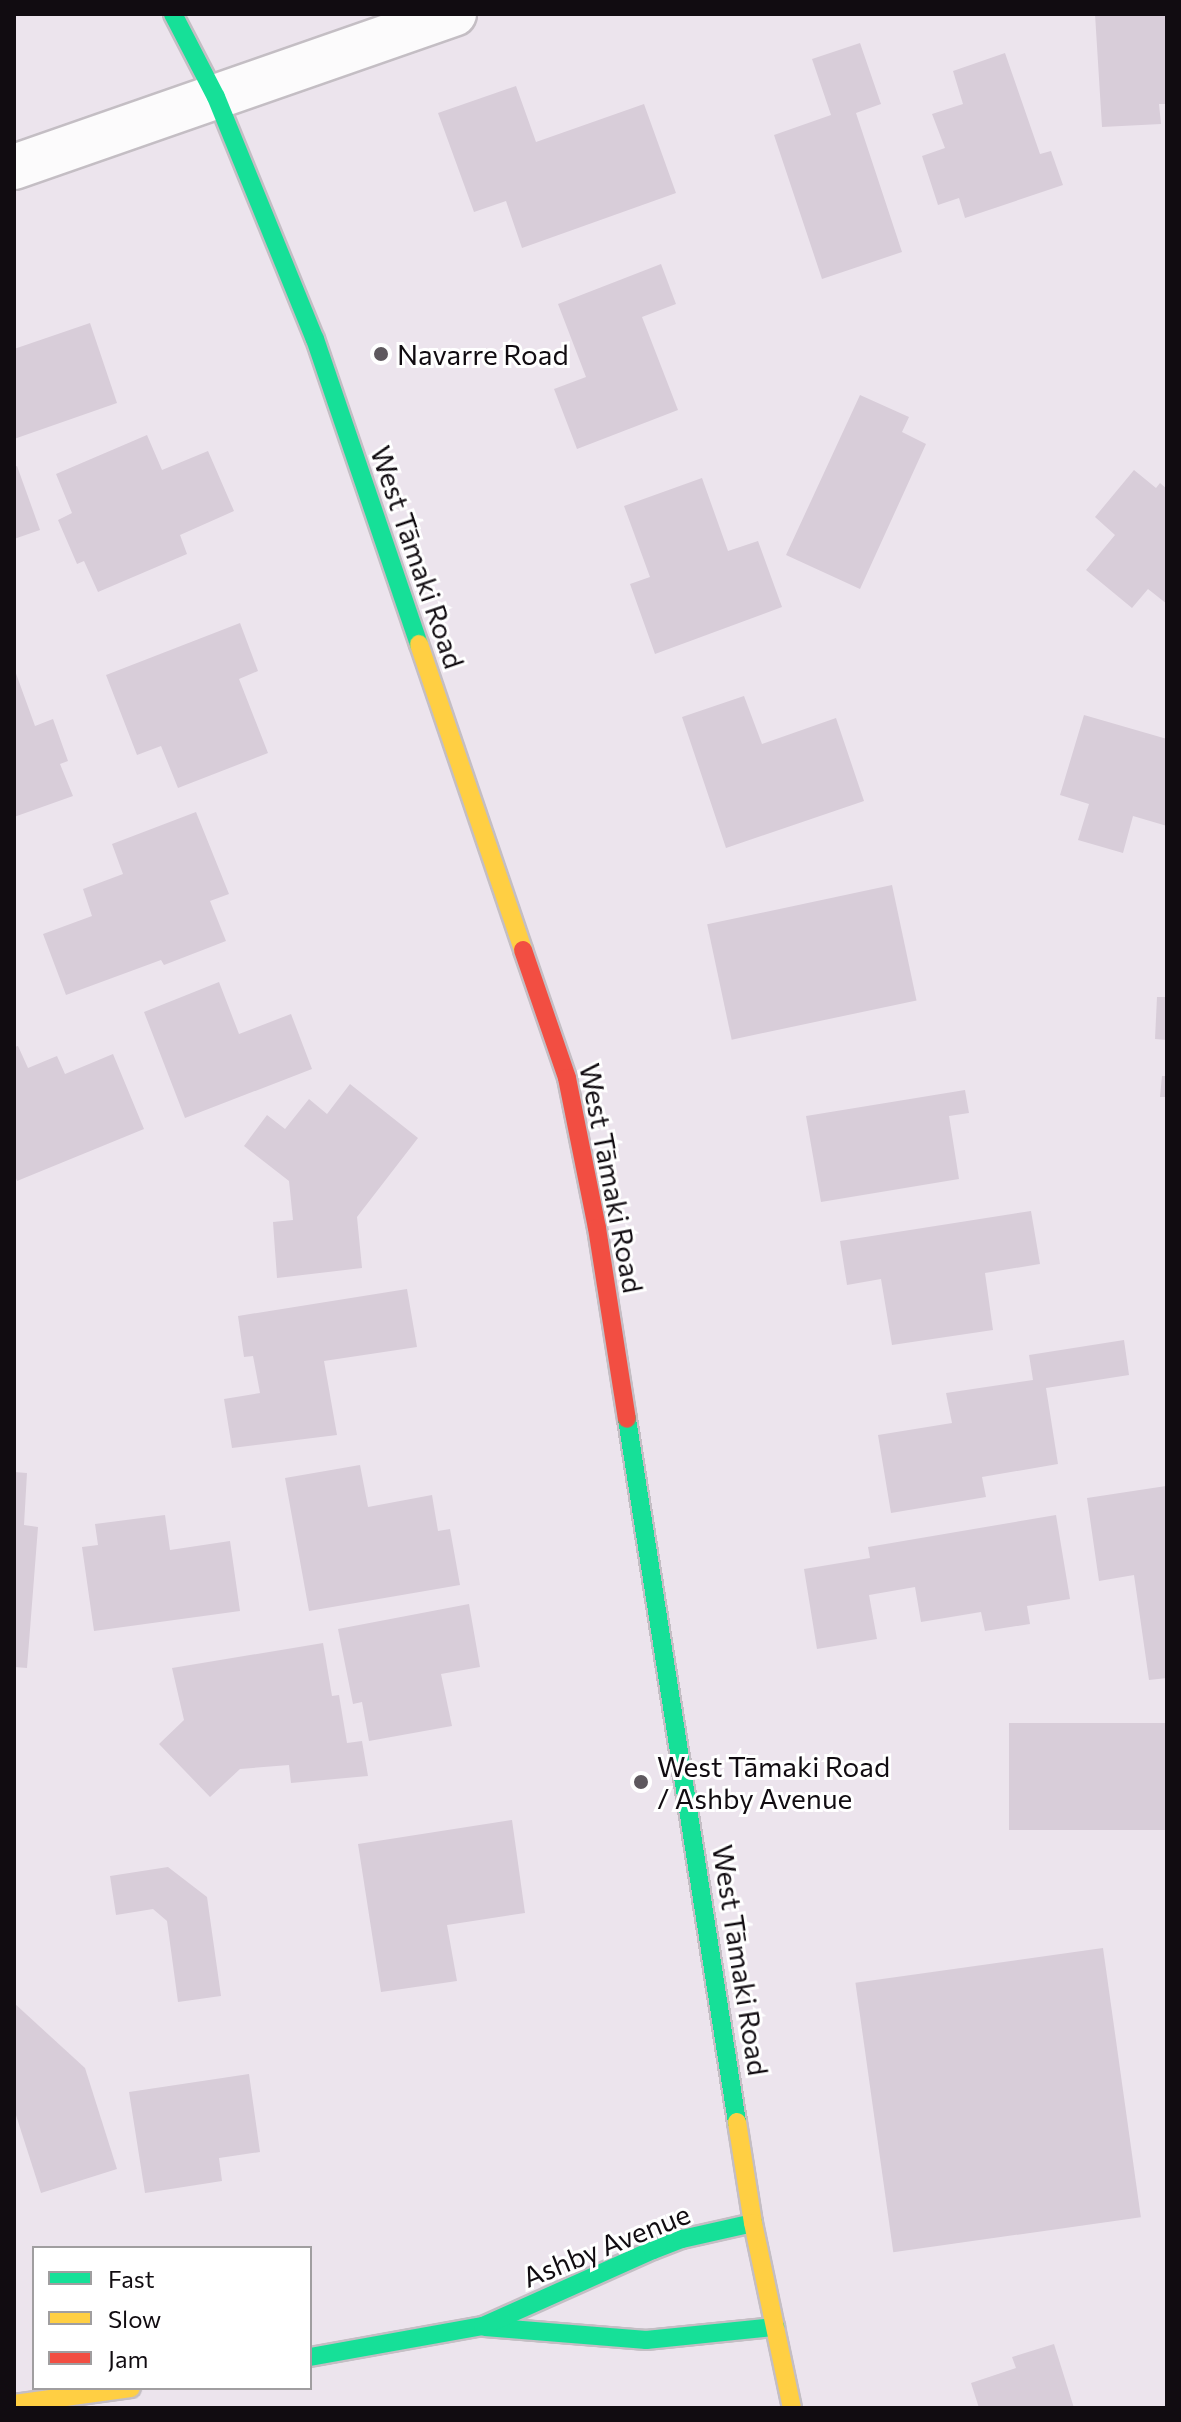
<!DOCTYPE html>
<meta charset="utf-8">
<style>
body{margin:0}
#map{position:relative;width:1181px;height:2422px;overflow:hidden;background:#ece4ed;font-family:Commissioner,sans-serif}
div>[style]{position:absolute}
.building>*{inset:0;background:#d8cdd9;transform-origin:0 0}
.roads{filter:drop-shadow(2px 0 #c4bec4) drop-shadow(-2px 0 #c4bec4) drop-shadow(0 2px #c4bec4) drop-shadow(0 -2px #c4bec4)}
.street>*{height:44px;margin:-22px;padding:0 22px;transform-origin:22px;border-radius:22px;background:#fcfbfc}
.fast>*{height:18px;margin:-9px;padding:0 9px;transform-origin:9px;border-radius:9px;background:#16e098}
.slow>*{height:18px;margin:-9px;padding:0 9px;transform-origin:9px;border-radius:9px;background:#ffcf43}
.jam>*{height:18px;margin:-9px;padding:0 9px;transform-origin:9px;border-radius:9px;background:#f24e42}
.dots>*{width:22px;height:22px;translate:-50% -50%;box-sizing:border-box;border:4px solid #fff;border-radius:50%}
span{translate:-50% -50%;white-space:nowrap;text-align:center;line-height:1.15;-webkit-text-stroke:6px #fff;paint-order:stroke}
.poi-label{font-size:28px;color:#110c11}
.left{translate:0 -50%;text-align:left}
.street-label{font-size:28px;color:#110c11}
.frame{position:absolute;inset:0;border:16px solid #110c11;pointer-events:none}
.legend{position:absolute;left:32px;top:2246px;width:280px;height:144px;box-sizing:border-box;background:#fff;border:2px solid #a09ea0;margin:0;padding:10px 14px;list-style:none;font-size:24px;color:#110c11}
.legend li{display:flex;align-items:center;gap:16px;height:40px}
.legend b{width:40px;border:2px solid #a09ea0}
</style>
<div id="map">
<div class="building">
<div style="clip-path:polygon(1095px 14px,1167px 14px,1167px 104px,1159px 104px,1161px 124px,1102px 127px)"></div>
<div style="clip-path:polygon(860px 43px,881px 104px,856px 113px,902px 252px,822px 279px,774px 135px,831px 115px,812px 59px)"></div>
<div style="clip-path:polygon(1005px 53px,1040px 154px,1051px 151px,1063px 185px,965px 218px,959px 198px,938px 205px,922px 156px,945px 148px,932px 114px,963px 104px,953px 71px)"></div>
<div style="clip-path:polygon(516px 86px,536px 142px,644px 104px,676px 193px,522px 248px,506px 201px,474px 212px,438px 113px)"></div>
<div style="clip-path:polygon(661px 264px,676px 304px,642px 317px,678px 410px,577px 449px,554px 389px,586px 377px,558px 304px)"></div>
<div style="clip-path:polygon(90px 323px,117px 403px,14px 439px,14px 349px)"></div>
<div style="clip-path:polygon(860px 395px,909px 417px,902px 432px,926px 444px,860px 589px,786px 555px)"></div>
<div style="clip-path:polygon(147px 435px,162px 470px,208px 451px,234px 511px,180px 535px,187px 554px,98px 592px,84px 561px,77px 564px,58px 520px,72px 513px,56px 474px)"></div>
<div style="clip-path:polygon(17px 466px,40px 530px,14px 539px,14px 467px)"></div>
<div style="clip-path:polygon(1134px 470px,1156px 488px,1160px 483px,1167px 489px,1167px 604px,1148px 589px,1132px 608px,1086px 570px,1115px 535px,1095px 517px)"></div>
<div style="clip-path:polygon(702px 478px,728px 551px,758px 541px,782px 607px,655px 654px,630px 584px,650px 577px,624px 506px)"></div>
<div style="clip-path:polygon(240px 623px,258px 671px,239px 679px,268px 753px,178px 788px,161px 746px,137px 755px,106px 675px)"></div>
<div style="clip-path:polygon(14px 668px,35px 726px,53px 719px,68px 761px,60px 764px,73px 796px,14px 817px)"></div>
<div style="clip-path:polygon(744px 696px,762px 744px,836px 718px,864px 801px,726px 848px,682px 717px)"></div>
<div style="clip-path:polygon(1084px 715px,1167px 739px,1167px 826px,1133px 816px,1123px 853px,1078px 840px,1089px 804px,1060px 795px)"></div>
<div style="clip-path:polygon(196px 812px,229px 894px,210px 901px,226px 941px,164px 965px,161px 960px,66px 995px,43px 934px,92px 916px,83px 889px,123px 874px,112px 844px)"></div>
<div style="left:892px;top:885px;width:118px;height:189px;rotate:78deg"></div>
<div style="clip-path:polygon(219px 982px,239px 1034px,291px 1014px,312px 1069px,185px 1118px,144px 1012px)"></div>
<div style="clip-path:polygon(1157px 997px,1167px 997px,1167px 1040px,1155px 1039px)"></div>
<div style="clip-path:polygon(18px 1046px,28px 1068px,57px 1056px,65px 1074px,113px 1054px,144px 1129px,17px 1181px,14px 1173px,14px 1047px)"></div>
<div style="clip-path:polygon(1162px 1076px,1167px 1076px,1167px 1097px,1160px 1097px)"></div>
<div style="clip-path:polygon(350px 1084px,418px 1138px,357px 1217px,362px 1268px,277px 1278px,273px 1222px,293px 1220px,289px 1181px,244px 1146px,267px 1115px,285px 1129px,309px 1099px,327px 1114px)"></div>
<div style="clip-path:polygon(965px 1090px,969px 1113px,949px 1116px,959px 1179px,821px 1202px,806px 1116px)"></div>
<div style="clip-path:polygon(1031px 1211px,1040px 1264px,985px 1273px,993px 1330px,892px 1345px,881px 1279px,847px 1285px,840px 1241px)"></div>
<div style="clip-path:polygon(407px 1289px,417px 1347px,324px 1361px,337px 1435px,232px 1448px,224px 1399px,260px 1393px,253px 1356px,244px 1357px,238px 1316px)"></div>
<div style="clip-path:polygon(1124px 1340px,1129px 1375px,1046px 1388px,1058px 1464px,982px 1477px,986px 1497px,891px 1513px,878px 1435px,952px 1423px,946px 1393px,1033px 1380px,1029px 1355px)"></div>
<div style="clip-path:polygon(360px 1465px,368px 1507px,432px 1495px,438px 1531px,450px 1529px,460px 1585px,309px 1611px,285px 1478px)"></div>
<div style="clip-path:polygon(14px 1472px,27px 1473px,24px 1525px,38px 1527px,27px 1668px,14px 1667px)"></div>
<div style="clip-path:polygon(1166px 1486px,1167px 1678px,1149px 1680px,1134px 1575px,1099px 1581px,1087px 1498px)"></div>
<div style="clip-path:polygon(165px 1515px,170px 1550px,230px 1541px,240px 1611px,94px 1631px,82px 1547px,98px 1545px,95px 1524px)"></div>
<div style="clip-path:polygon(1056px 1515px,1070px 1599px,1027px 1606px,1030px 1624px,985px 1631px,981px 1612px,921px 1622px,915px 1587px,869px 1595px,877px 1639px,817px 1649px,804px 1569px,870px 1558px,868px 1547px)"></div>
<div style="clip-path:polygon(469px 1604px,480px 1667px,441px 1674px,452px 1726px,369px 1741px,362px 1702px,353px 1704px,338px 1629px)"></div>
<div style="clip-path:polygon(323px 1643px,332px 1696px,339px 1695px,347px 1743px,362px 1741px,368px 1776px,291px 1783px,289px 1765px,240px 1769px,210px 1797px,159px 1744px,184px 1720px,172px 1668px)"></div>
<div style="left:1167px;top:1723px;width:107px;height:158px;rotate:90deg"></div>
<div style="clip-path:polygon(512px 1820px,525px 1913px,447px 1925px,457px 1981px,381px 1992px,358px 1844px)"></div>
<div style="clip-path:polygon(168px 1867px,207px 1897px,221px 1996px,178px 2002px,167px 1921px,153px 1909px,116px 1915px,110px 1876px)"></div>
<div style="left:1103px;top:1948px;width:272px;height:250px;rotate:82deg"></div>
<div style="clip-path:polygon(14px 2003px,85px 2068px,117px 2169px,41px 2193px,14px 2109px)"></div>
<div style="clip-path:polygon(249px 2074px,260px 2152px,219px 2158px,222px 2181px,145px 2193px,129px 2092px)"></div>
<div style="clip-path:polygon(1054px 2344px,1074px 2408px,979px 2408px,971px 2383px,1016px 2368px,1012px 2357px)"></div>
</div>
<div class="roads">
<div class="street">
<div style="left:14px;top:167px;width:466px;rotate:-19.2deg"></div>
</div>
<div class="fast">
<div style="left:173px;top:14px;width:93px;rotate:62.6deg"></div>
<div style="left:216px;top:97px;width:261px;rotate:67.8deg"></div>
<div style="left:315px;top:339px;width:322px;rotate:71.2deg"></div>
<div style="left:627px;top:1419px;width:712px;rotate:81.11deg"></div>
<div style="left:485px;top:2327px;width:162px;rotate:4.6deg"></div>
<div style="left:646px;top:2340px;width:130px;rotate:-5.8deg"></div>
<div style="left:310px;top:2357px;width:176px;rotate:-10.2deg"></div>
<div style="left:483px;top:2326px;width:186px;rotate:-24.1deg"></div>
<div style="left:653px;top:2250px;width:31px;rotate:-21deg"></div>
<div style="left:682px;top:2239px;width:73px;rotate:-12.7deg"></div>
</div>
<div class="slow">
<div style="left:419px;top:644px;width:323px;rotate:71.2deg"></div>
<div style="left:737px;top:2122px;width:102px;rotate:81deg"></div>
<div style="left:753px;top:2223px;width:189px;rotate:78.1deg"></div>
<div style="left:14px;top:2404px;width:118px;rotate:-7.8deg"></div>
</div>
<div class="jam">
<div style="left:523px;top:950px;width:135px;rotate:71deg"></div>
<div style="left:567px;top:1078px;width:153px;rotate:78.7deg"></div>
<div style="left:597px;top:1228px;width:193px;rotate:81.1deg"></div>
</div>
</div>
<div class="dots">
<div style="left:381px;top:354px;background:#5e585e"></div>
<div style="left:641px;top:1782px;background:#5e585e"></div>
</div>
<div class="poi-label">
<span class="left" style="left:397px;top:354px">Navarre Road</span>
<span class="left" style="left:657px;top:1782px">West Tāmaki Road<br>/ Ashby Avenue</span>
</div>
<div class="street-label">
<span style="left:418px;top:557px;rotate:71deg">West Tāmaki Road</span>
<span style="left:612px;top:1178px;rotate:79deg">West Tāmaki Road</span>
<span style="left:741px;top:1960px;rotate:81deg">West Tāmaki Road</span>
<span style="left:606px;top:2245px;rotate:-22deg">Ashby Avenue</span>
</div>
<div class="frame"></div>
<ul class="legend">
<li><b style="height:10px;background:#16e098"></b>Fast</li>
<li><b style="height:10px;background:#ffcf43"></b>Slow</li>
<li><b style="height:10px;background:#f24e42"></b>Jam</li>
</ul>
</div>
